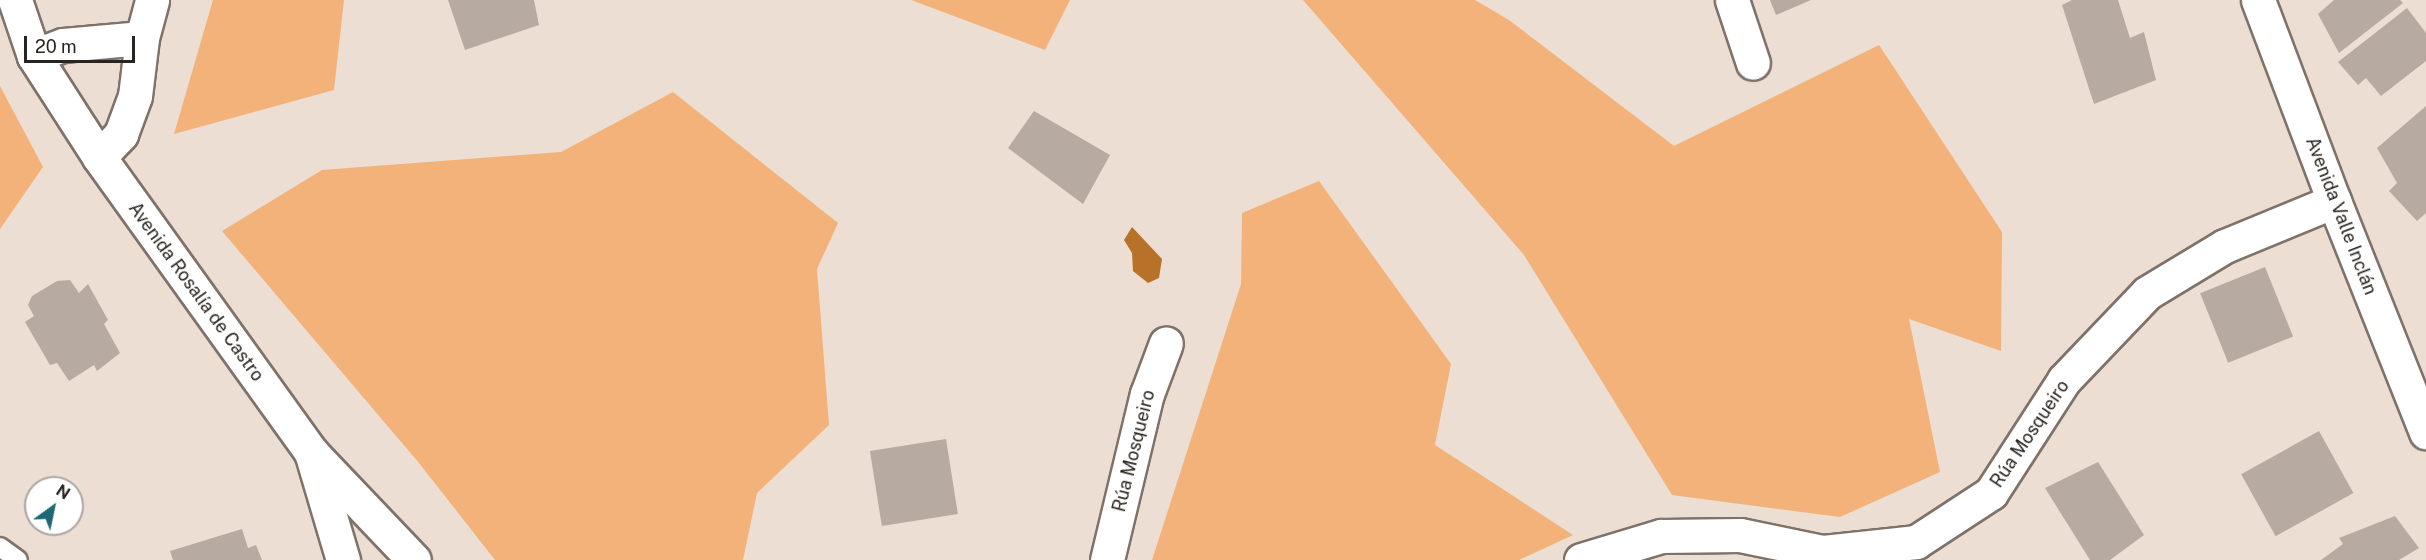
<!DOCTYPE html>
<meta charset="utf-8">
<style>
body{margin:0}
#map{position:relative;width:2426px;height:560px;overflow:hidden;background:#ecded3;font-family:"Public Sans",sans-serif}
div>[style]{position:absolute}
.green>*{inset:0;background:#f2b279}
.water>*{inset:0;background:#b87128}
.building>*{inset:0;background:#b7aaa0;transform-origin:0 0}
.roads{filter:drop-shadow(2px 0 #7e7269) drop-shadow(-2px 0 #7e7269) drop-shadow(0 2px #7e7269) drop-shadow(0 -2px #7e7269)}
.lane>*{height:18px;margin:-9px;padding:0 9px;transform-origin:9px;border-radius:9px;background:#fff}
.street>*{height:33px;margin:-16.5px;padding:0 16.5px;transform-origin:16.5px;border-radius:16.5px;background:#fff}
.secondary>*{height:33px;margin:-16.5px;padding:0 16.5px;transform-origin:16.5px;border-radius:16.5px;background:#fff}
span{translate:-50% -50%;white-space:nowrap;text-align:center;line-height:1.15;-webkit-text-stroke:6px #fff;paint-order:stroke}
.street-label{font-size:18px;color:#28241f}
.north{position:absolute;left:24px;top:476px;width:60px;height:60px;box-sizing:border-box;background:#fff;border:2px solid #a9a7a5;border-radius:50%;rotate:33deg;font-size:16px;font-weight:700;line-height:24px;text-align:center;color:#28241f}
.north::after{content:'';display:block;margin:auto;width:21px;height:27px;background:#1e6774;clip-path:polygon(50% 0,100% 100%,50% 72%,0 100%)}
.scale{position:absolute;left:24px;top:36px;width:111px;height:27px;box-sizing:border-box;border:3px solid #28241f;border-top:0;padding-left:8px;font-size:18px;line-height:21px;white-space:nowrap;color:#28241f;-webkit-text-stroke:4px #fff;paint-order:stroke}
</style>
<div id="map">
<div class="green">
<div style="clip-path:polygon(213px 0,344px 0,334px 90px,174px 134px)"></div>
<div style="clip-path:polygon(911px 0,1070px 0,1045px 50px)"></div>
<div style="clip-path:polygon(1303px 0,1475px 0,1509px 20px,1674px 146px,1879px 45px,2002px 232px,2001px 351px,1909px 319px,1940px 472px,1840px 517px,1672px 495px,1524px 255px)"></div>
<div style="clip-path:polygon(0 86px,43px 167px,0 229px)"></div>
<div style="clip-path:polygon(673px 92px,838px 223px,817px 269px,829px 425px,757px 493px,743px 560px,495px 560px,419px 463px,222px 231px,322px 170px,561px 152px)"></div>
<div style="clip-path:polygon(1319px 181px,1451px 364px,1435px 445px,1573px 535px,1519px 560px,1152px 560px,1241px 284px,1242px 213px)"></div>
</div>
<div class="water">
<div style="clip-path:polygon(1132px 227px,1162px 259px,1159px 278px,1148px 283px,1133px 271px,1132px 253px,1124px 240px)"></div>
</div>
<div class="building">
<div style="clip-path:polygon(448px 0,534px 0,539px 25px,465px 50px)"></div>
<div style="clip-path:polygon(1770px 0,1811px 0,1776px 15px)"></div>
<div style="clip-path:polygon(2072px 0,2118px 0,2130px 38px,2144px 32px,2156px 80px,2094px 104px,2062px 5px)"></div>
<div style="clip-path:polygon(2334px 0,2400px 0,2403px 3px,2339px 53px,2318px 14px)"></div>
<div style="clip-path:polygon(2407px 8px,2426px 33px,2426px 61px,2381px 96px,2366px 78px,2358px 85px,2338px 62px)"></div>
<div style="clip-path:polygon(2426px 106px,2426px 213px,2417px 221px,2389px 191px,2397px 183px,2377px 148px)"></div>
<div style="clip-path:polygon(1034px 111px,1110px 155px,1083px 204px,1008px 148px)"></div>
<div style="left:2265px;top:267px;width:75px;height:70px;rotate:68deg"></div>
<div style="clip-path:polygon(70px 280px,79px 293px,88px 284px,108px 320px,104px 324px,120px 353px,97px 371px,94px 365px,69px 381px,57px 363px,50px 365px,25px 322px,34px 316px,28px 305px,32px 296px,57px 281px)"></div>
<div style="left:2319px;top:431px;width:71px;height:89px;rotate:61deg"></div>
<div style="left:946px;top:439px;width:76px;height:77px;rotate:81deg"></div>
<div style="clip-path:polygon(2098px 462px,2144px 535px,2110px 560px,2090px 560px,2045px 488px)"></div>
<div style="clip-path:polygon(2395px 516px,2419px 548px,2399px 560px,2321px 560px,2343px 544px,2339px 538px)"></div>
<div style="clip-path:polygon(242px 529px,248px 548px,256px 545px,262px 560px,173px 560px,170px 551px)"></div>
</div>
<div class="roads">
<div class="lane">
<div style="left:0;top:547px;width:22px;rotate:36deg"></div>
</div>
<div class="street">
<div style="left:1732px;top:0;width:66px;rotate:71.6deg"></div>
<div style="left:2258px;top:0;width:215px;rotate:69.3deg"></div>
<div style="left:2334px;top:201px;width:249px;rotate:68.3deg"></div>
<div style="left:34px;top:56px;width:31px;rotate:-21deg"></div>
<div style="left:63px;top:45px;width:79px;rotate:-5.1deg"></div>
<div style="left:99px;top:157px;width:32px;rotate:-46deg"></div>
<div style="left:121px;top:134px;width:40px;rotate:-69.8deg"></div>
<div style="left:135px;top:96px;width:58px;rotate:-83.1deg"></div>
<div style="left:142px;top:38px;width:39px;rotate:-75deg"></div>
<div style="left:311px;top:452px;width:113px;rotate:73.5deg"></div>
<div style="left:1107px;top:560px;width:171px;rotate:-76.5deg"></div>
<div style="left:1147px;top:394px;width:54px;rotate:-69.6deg"></div>
<div style="left:1581px;top:560px;width:84px;rotate:-16.7deg"></div>
<div style="left:1661px;top:536px;width:79px;rotate:-0.7deg"></div>
<div style="left:1740px;top:535px;width:85px;rotate:11.6deg"></div>
<div style="left:1823px;top:552px;width:94px;rotate:-6.1deg"></div>
<div style="left:1916px;top:542px;width:90px;rotate:-33.2deg"></div>
<div style="left:1991px;top:493px;width:135px;rotate:-57.1deg"></div>
<div style="left:2064px;top:380px;width:120px;rotate:-46.3deg"></div>
<div style="left:2147px;top:293px;width:91px;rotate:-31.1deg"></div>
<div style="left:2225px;top:246px;width:118px;rotate:-22.4deg"></div>
</div>
<div class="secondary">
<div style="left:15px;top:0;width:59px;rotate:71.3deg"></div>
<div style="left:34px;top:56px;width:120px;rotate:57.2deg"></div>
<div style="left:99px;top:157px;width:363px;rotate:54.3deg"></div>
<div style="left:311px;top:452px;width:149px;rotate:46.4deg"></div>
</div>
</div>
<div class="street-label">
<span style="left:2341px;top:216px;rotate:69deg">Avenida Valle Inclán</span>
<span style="left:196px;top:292px;rotate:54deg">Avenida Rosalía de Castro</span>
<span style="left:2030px;top:434px;rotate:-56deg">Rúa Mosqueiro</span>
<span style="left:1134px;top:451px;rotate:-76deg">Rúa Mosqueiro</span>
</div>
<div class="north">N</div>
<div class="scale">20 m</div>
</div>
